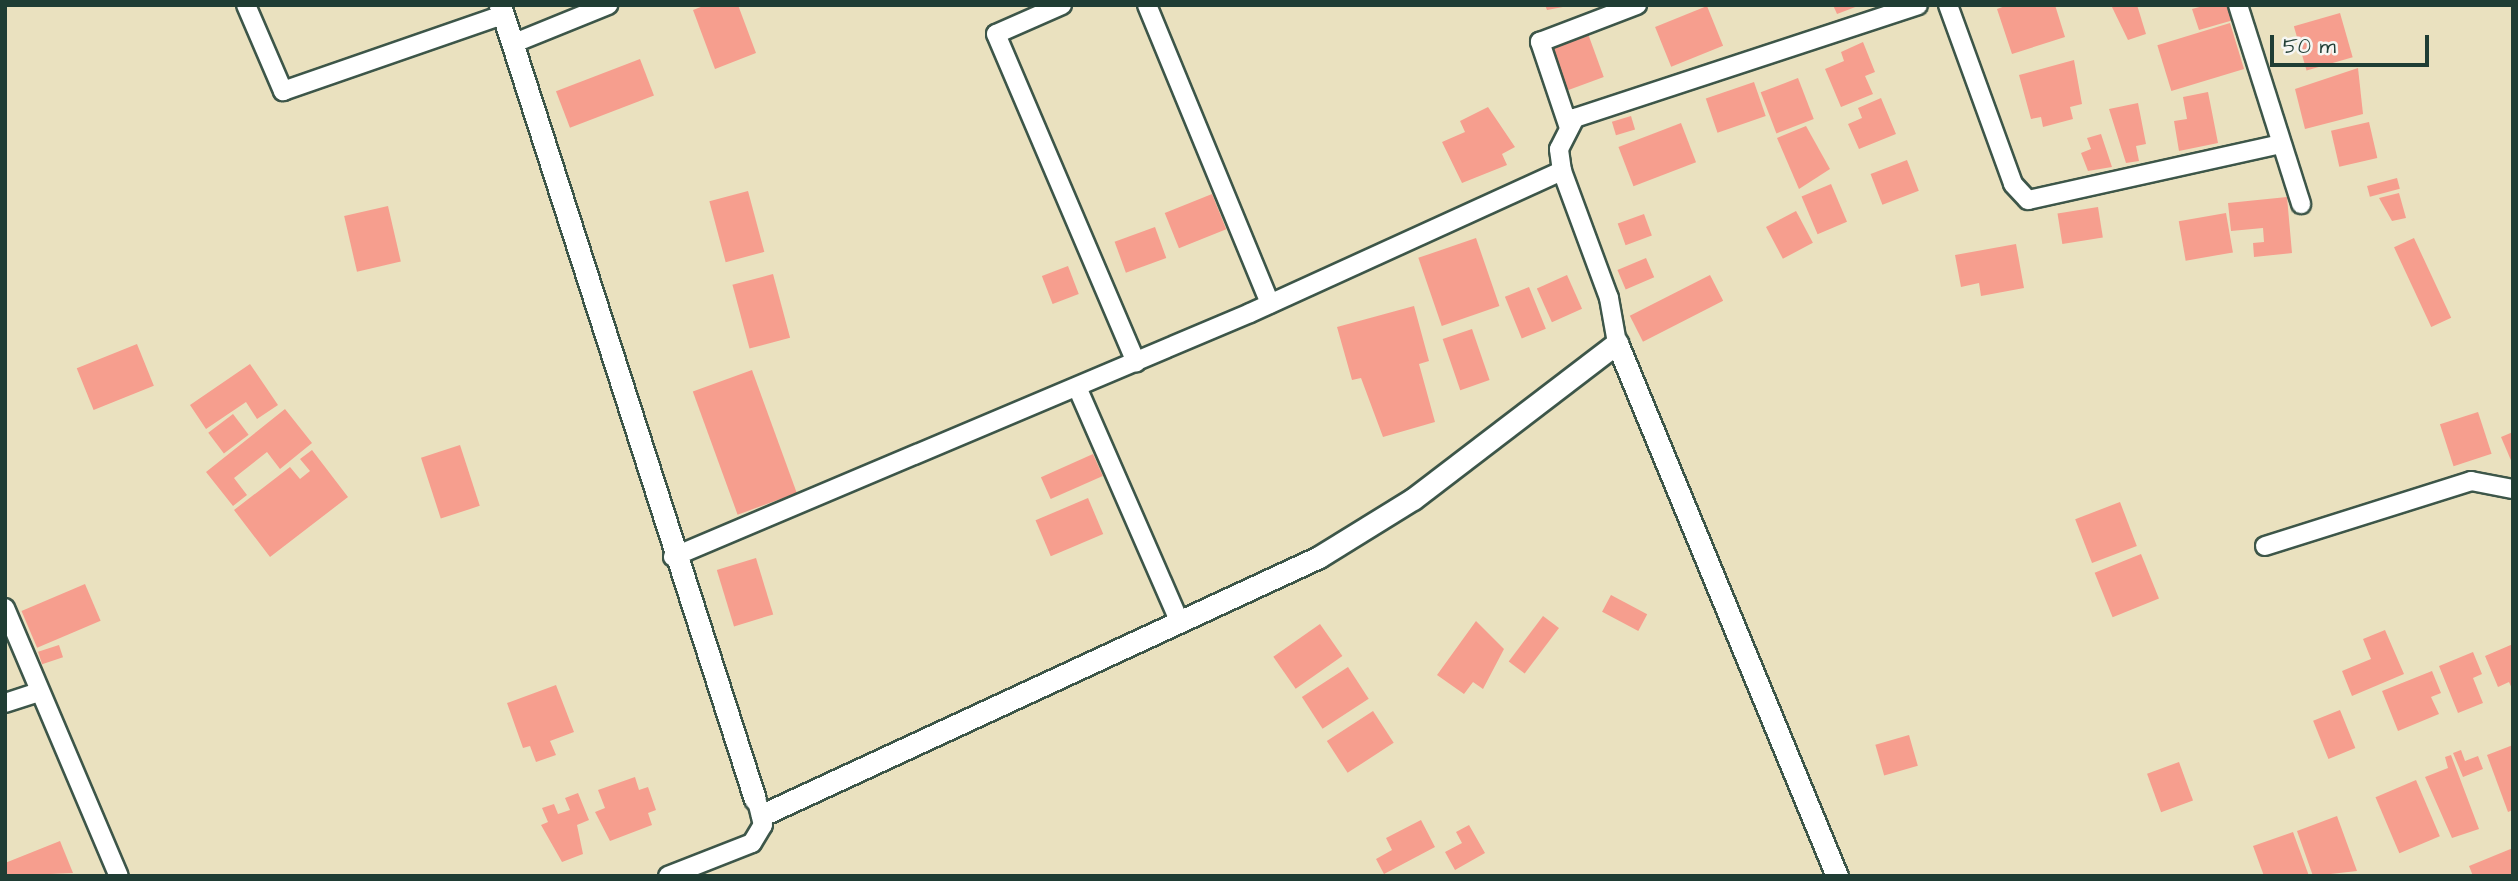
<!DOCTYPE html>
<style>
body{margin:0}
#map{position:relative;width:2518px;height:881px;overflow:hidden;background:#eae1bf;font-family:"Architects Daughter",sans-serif}
div>[style]{position:absolute}
.building>*{inset:0;background:#f69e8e;transform-origin:0 0}
.roads{filter:drop-shadow(2px 0 #3d5649) drop-shadow(-2px 0 #3d5649) drop-shadow(0 2px #3d5649) drop-shadow(0 -2px #3d5649)}
.minor>*{height:18px;margin:-9px;padding:0 9px;transform-origin:9px;border-radius:9px;background:#fff}
.tertiary>*{height:21px;margin:-10.5px;padding:0 10.5px;transform-origin:10.5px;border-radius:10.5px;background:#fff}
span{translate:-50% -50%;white-space:nowrap;text-align:center;line-height:1.15;-webkit-text-stroke:5px #f6f6f2;paint-order:stroke}
.frame{position:absolute;inset:0;border:7px solid #1f3d34;pointer-events:none}
.scale{position:absolute;left:2270px;top:35px;width:159px;height:32px;box-sizing:border-box;border:4px solid #1f3d34;border-top:0;padding-left:9px;font-size:21px;line-height:24px;white-space:nowrap;color:#1f3d34;-webkit-text-stroke:5px #f6f6f2;paint-order:stroke}
</style>
<div id="map">
<div class="building">
<div style="clip-path:polygon(706px 5px,738px 5px,756px 53px,715px 69px,693px 10px)"></div>
<div style="clip-path:polygon(1545px 5px,1568px 5px,1568px 6px,1547px 10px)"></div>
<div style="clip-path:polygon(1833px 5px,1858px 5px,1858px 6px,1837px 14px)"></div>
<div style="clip-path:polygon(2008px 5px,2055px 5px,2065px 37px,2012px 54px,1997px 9px)"></div>
<div style="clip-path:polygon(2111px 5px,2137px 5px,2146px 34px,2128px 40px)"></div>
<div style="clip-path:polygon(2207px 5px,2233px 5px,2237px 19px,2199px 30px,2192px 9px)"></div>
<div style="left:1707px;top:6px;width:43px;height:56px;rotate:68deg"></div>
<div style="left:2340px;top:13px;width:46px;height:48px;rotate:74deg"></div>
<div style="left:2230px;top:23px;width:48px;height:76px;rotate:73deg"></div>
<div style="left:1587px;top:31px;width:49px;height:39px;rotate:70deg"></div>
<div style="clip-path:polygon(1863px 42px,1875px 72px,1865px 76px,1873px 94px,1841px 107px,1825px 69px,1844px 61px,1841px 52px)"></div>
<div style="left:640px;top:59px;width:39px;height:90px;rotate:69deg"></div>
<div style="clip-path:polygon(2074px 60px,2082px 104px,2070px 107px,2073px 119px,2043px 127px,2041px 117px,2031px 119px,2019px 75px)"></div>
<div style="clip-path:polygon(2358px 68px,2363px 114px,2305px 129px,2295px 89px)"></div>
<div style="left:1798px;top:78px;width:44px;height:40px;rotate:69deg"></div>
<div style="left:1754px;top:82px;width:36px;height:51px;rotate:71deg"></div>
<div style="clip-path:polygon(2208px 92px,2218px 143px,2179px 151px,2174px 121px,2187px 119px,2183px 97px)"></div>
<div style="clip-path:polygon(1881px 98px,1896px 134px,1859px 149px,1848px 124px,1862px 118px,1858px 108px)"></div>
<div style="clip-path:polygon(2138px 103px,2146px 144px,2136px 146px,2139px 161px,2126px 163px,2109px 109px)"></div>
<div style="clip-path:polygon(1488px 107px,1515px 147px,1502px 154px,1507px 165px,1462px 183px,1442px 142px,1465px 132px,1460px 121px)"></div>
<div style="left:1631px;top:116px;width:14px;height:20px;rotate:73deg"></div>
<div style="left:2369px;top:122px;width:37px;height:39px;rotate:77deg"></div>
<div style="left:1681px;top:123px;width:42px;height:67px;rotate:69deg"></div>
<div style="clip-path:polygon(1806px 126px,1830px 169px,1799px 189px,1777px 138px)"></div>
<div style="clip-path:polygon(2101px 134px,2112px 167px,2088px 171px,2081px 153px,2091px 149px,2087px 138px)"></div>
<div style="left:1907px;top:160px;width:33px;height:39px;rotate:69deg"></div>
<div style="left:2397px;top:178px;width:11px;height:31px;rotate:75deg"></div>
<div style="left:1831px;top:184px;width:41px;height:32px;rotate:67deg"></div>
<div style="left:748px;top:191px;width:63px;height:40px;rotate:75deg"></div>
<div style="clip-path:polygon(2399px 193px,2406px 218px,2392px 221px,2379px 198px)"></div>
<div style="left:1212px;top:194px;width:38px;height:51px;rotate:68deg"></div>
<div style="clip-path:polygon(2287px 197px,2292px 253px,2254px 257px,2253px 243px,2264px 242px,2263px 228px,2231px 231px,2228px 203px)"></div>
<div style="left:388px;top:206px;width:57px;height:45px;rotate:77deg"></div>
<div style="left:2098px;top:207px;width:31px;height:41px;rotate:81deg"></div>
<div style="left:1796px;top:211px;width:36px;height:34px;rotate:62deg"></div>
<div style="left:2226px;top:213px;width:40px;height:48px;rotate:80deg"></div>
<div style="left:1644px;top:214px;width:23px;height:28px;rotate:70deg"></div>
<div style="left:1155px;top:227px;width:33px;height:43px;rotate:70deg"></div>
<div style="left:1476px;top:238px;width:72px;height:61px;rotate:71deg"></div>
<div style="left:2414px;top:238px;width:88px;height:22px;rotate:65deg"></div>
<div style="clip-path:polygon(2016px 244px,2024px 288px,1981px 296px,1979px 283px,1961px 287px,1955px 255px)"></div>
<div style="left:1646px;top:258px;width:21px;height:31px;rotate:67deg"></div>
<div style="left:1068px;top:266px;width:30px;height:28px;rotate:69deg"></div>
<div style="left:773px;top:274px;width:66px;height:42px;rotate:75deg"></div>
<div style="left:1567px;top:275px;width:37px;height:33px;rotate:66deg"></div>
<div style="left:1710px;top:275px;width:29px;height:90px;rotate:63deg"></div>
<div style="left:1529px;top:287px;width:45px;height:26px;rotate:68deg"></div>
<div style="clip-path:polygon(1414px 306px,1429px 361px,1419px 364px,1435px 422px,1383px 437px,1361px 378px,1352px 380px,1337px 327px)"></div>
<div style="left:1472px;top:329px;width:54px;height:31px;rotate:71deg"></div>
<div style="left:137px;top:344px;width:45px;height:65px;rotate:68deg"></div>
<div style="clip-path:polygon(250px 364px,278px 405px,257px 419px,246px 402px,206px 429px,190px 405px)"></div>
<div style="left:752px;top:370px;width:131px;height:63px;rotate:70deg"></div>
<div style="clip-path:polygon(285px 409px,312px 443px,280px 469px,267px 452px,234px 478px,247px 495px,233px 506px,206px 472px)"></div>
<div style="left:2478px;top:412px;width:44px;height:40px;rotate:72deg"></div>
<div style="left:233px;top:414px;width:26px;height:31px;rotate:53deg"></div>
<div style="clip-path:polygon(2513px 432px,2513px 465px,2501px 437px)"></div>
<div style="left:460px;top:445px;width:64px;height:41px;rotate:72deg"></div>
<div style="clip-path:polygon(312px 450px,348px 497px,270px 557px,234px 510px,290px 467px,300px 479px,310px 471px,300px 459px)"></div>
<div style="left:1093px;top:454px;width:24px;height:57px;rotate:66deg"></div>
<div style="left:1088px;top:498px;width:39px;height:57px;rotate:67deg"></div>
<div style="left:2120px;top:502px;width:47px;height:48px;rotate:69deg"></div>
<div style="left:2141px;top:554px;width:48px;height:50px;rotate:68deg"></div>
<div style="left:756px;top:558px;width:59px;height:41px;rotate:73deg"></div>
<div style="left:85px;top:584px;width:40px;height:69px;rotate:67deg"></div>
<div style="left:1611px;top:595px;width:41px;height:19px;rotate:28deg"></div>
<div style="left:1543px;top:616px;width:20px;height:57px;rotate:37deg"></div>
<div style="clip-path:polygon(1476px 621px,1504px 649px,1483px 689px,1473px 682px,1464px 694px,1437px 675px)"></div>
<div style="left:1320px;top:624px;width:39px;height:57px;rotate:55deg"></div>
<div style="clip-path:polygon(2385px 630px,2404px 674px,2352px 696px,2342px 671px,2371px 659px,2363px 639px)"></div>
<div style="clip-path:polygon(2513px 644px,2513px 691px,2509px 682px,2498px 687px,2485px 656px)"></div>
<div style="left:59px;top:645px;width:13px;height:22px;rotate:72deg"></div>
<div style="clip-path:polygon(2473px 652px,2482px 674px,2473px 678px,2483px 703px,2458px 713px,2439px 666px)"></div>
<div style="left:1348px;top:667px;width:38px;height:55px;rotate:57deg"></div>
<div style="clip-path:polygon(2432px 671px,2441px 693px,2431px 697px,2439px 714px,2398px 731px,2382px 691px)"></div>
<div style="clip-path:polygon(556px 685px,574px 732px,550px 741px,556px 755px,536px 762px,530px 746px,523px 748px,507px 703px)"></div>
<div style="left:2340px;top:710px;width:41px;height:29px;rotate:68deg"></div>
<div style="left:1373px;top:711px;width:38px;height:55px;rotate:57deg"></div>
<div style="left:1909px;top:735px;width:32px;height:35px;rotate:74deg"></div>
<div style="clip-path:polygon(2513px 745px,2513px 810px,2508px 812px,2487px 755px)"></div>
<div style="clip-path:polygon(2461px 750px,2465px 761px,2478px 756px,2483px 769px,2463px 777px,2453px 753px)"></div>
<div style="clip-path:polygon(2451px 755px,2479px 829px,2452px 838px,2425px 777px,2448px 768px,2445px 757px)"></div>
<div style="left:2179px;top:762px;width:41px;height:34px;rotate:70deg"></div>
<div style="clip-path:polygon(635px 777px,639px 790px,648px 787px,656px 810px,648px 813px,652px 825px,610px 841px,595px 812px,605px 808px,598px 790px)"></div>
<div style="left:2416px;top:780px;width:61px;height:44px;rotate:67deg"></div>
<div style="clip-path:polygon(578px 793px,589px 820px,577px 825px,583px 854px,562px 862px,541px 825px,548px 822px,542px 808px,554px 804px,558px 814px,570px 810px,565px 798px)"></div>
<div style="clip-path:polygon(2337px 816px,2357px 871px,2313px 876px,2297px 831px)"></div>
<div style="clip-path:polygon(1421px 820px,1435px 847px,1384px 874px,1376px 859px,1392px 850px,1386px 838px)"></div>
<div style="clip-path:polygon(1469px 825px,1485px 853px,1455px 870px,1445px 852px,1462px 843px,1456px 832px)"></div>
<div style="clip-path:polygon(2293px 832px,2309px 876px,2264px 876px,2253px 846px)"></div>
<div style="clip-path:polygon(60px 841px,73px 873px,5px 876px,5px 863px)"></div>
<div style="clip-path:polygon(2513px 848px,2513px 876px,2473px 876px,2469px 866px)"></div>
</div>
<div class="roads">
<div class="minor">
<div style="left:246px;top:5px;width:94px;rotate:66.7deg"></div>
<div style="left:283px;top:91px;width:233px;rotate:-19.1deg"></div>
<div style="left:1062px;top:5px;width:72px;rotate:156.3deg"></div>
<div style="left:996px;top:34px;width:357px;rotate:66.9deg"></div>
<div style="left:1147px;top:5px;width:323px;rotate:67.6deg"></div>
<div style="left:1948px;top:5px;width:190px;rotate:70deg"></div>
<div style="left:2013px;top:184px;width:22px;rotate:47deg"></div>
<div style="left:2028px;top:200px;width:258px;rotate:-12.5deg"></div>
<div style="left:2238px;top:5px;width:209px;rotate:72.4deg"></div>
<div style="left:512px;top:44px;width:104px;rotate:-22.1deg"></div>
<div style="left:1568px;top:125px;width:88px;rotate:-108.6deg"></div>
<div style="left:1540px;top:42px;width:104px;rotate:-20.9deg"></div>
<div style="left:1617px;top:343px;width:46px;rotate:-100.1deg"></div>
<div style="left:1609px;top:298px;width:135px;rotate:-110.3deg"></div>
<div style="left:1562px;top:171px;width:22px;rotate:-98deg"></div>
<div style="left:1559px;top:149px;width:35px;rotate:-63deg"></div>
<div style="left:1575px;top:118px;width:361px;rotate:-18.2deg"></div>
<div style="left:1077px;top:387px;width:254px;rotate:66.4deg"></div>
<div style="left:2265px;top:546px;width:216px;rotate:-17.5deg"></div>
<div style="left:2471px;top:481px;width:43px;rotate:10.8deg"></div>
<div style="left:673px;top:557px;width:626px;rotate:-22.92deg"></div>
<div style="left:1250px;top:313px;width:343px;rotate:-24.5deg"></div>
<div style="left:5px;top:608px;width:291px;rotate:67deg"></div>
<div style="left:5px;top:703px;width:36px;rotate:-18deg"></div>
<div style="left:668px;top:876px;width:90px;rotate:-21.4deg"></div>
<div style="left:752px;top:843px;width:21px;rotate:-59deg"></div>
<div style="left:763px;top:825px;width:21px;rotate:-104deg"></div>
</div>
<div class="tertiary">
<div style="left:500px;top:5px;width:834px;rotate:72.2deg"></div>
<div style="left:762px;top:815px;width:614px;rotate:-24.85deg"></div>
<div style="left:1319px;top:557px;width:110px;rotate:-31.7deg"></div>
<div style="left:1413px;top:499px;width:257px;rotate:-37.4deg"></div>
<div style="left:1617px;top:343px;width:577px;rotate:67.57deg"></div>
</div>
</div>
<div class="frame"></div>
<div class="scale">50 m</div>
</div>
